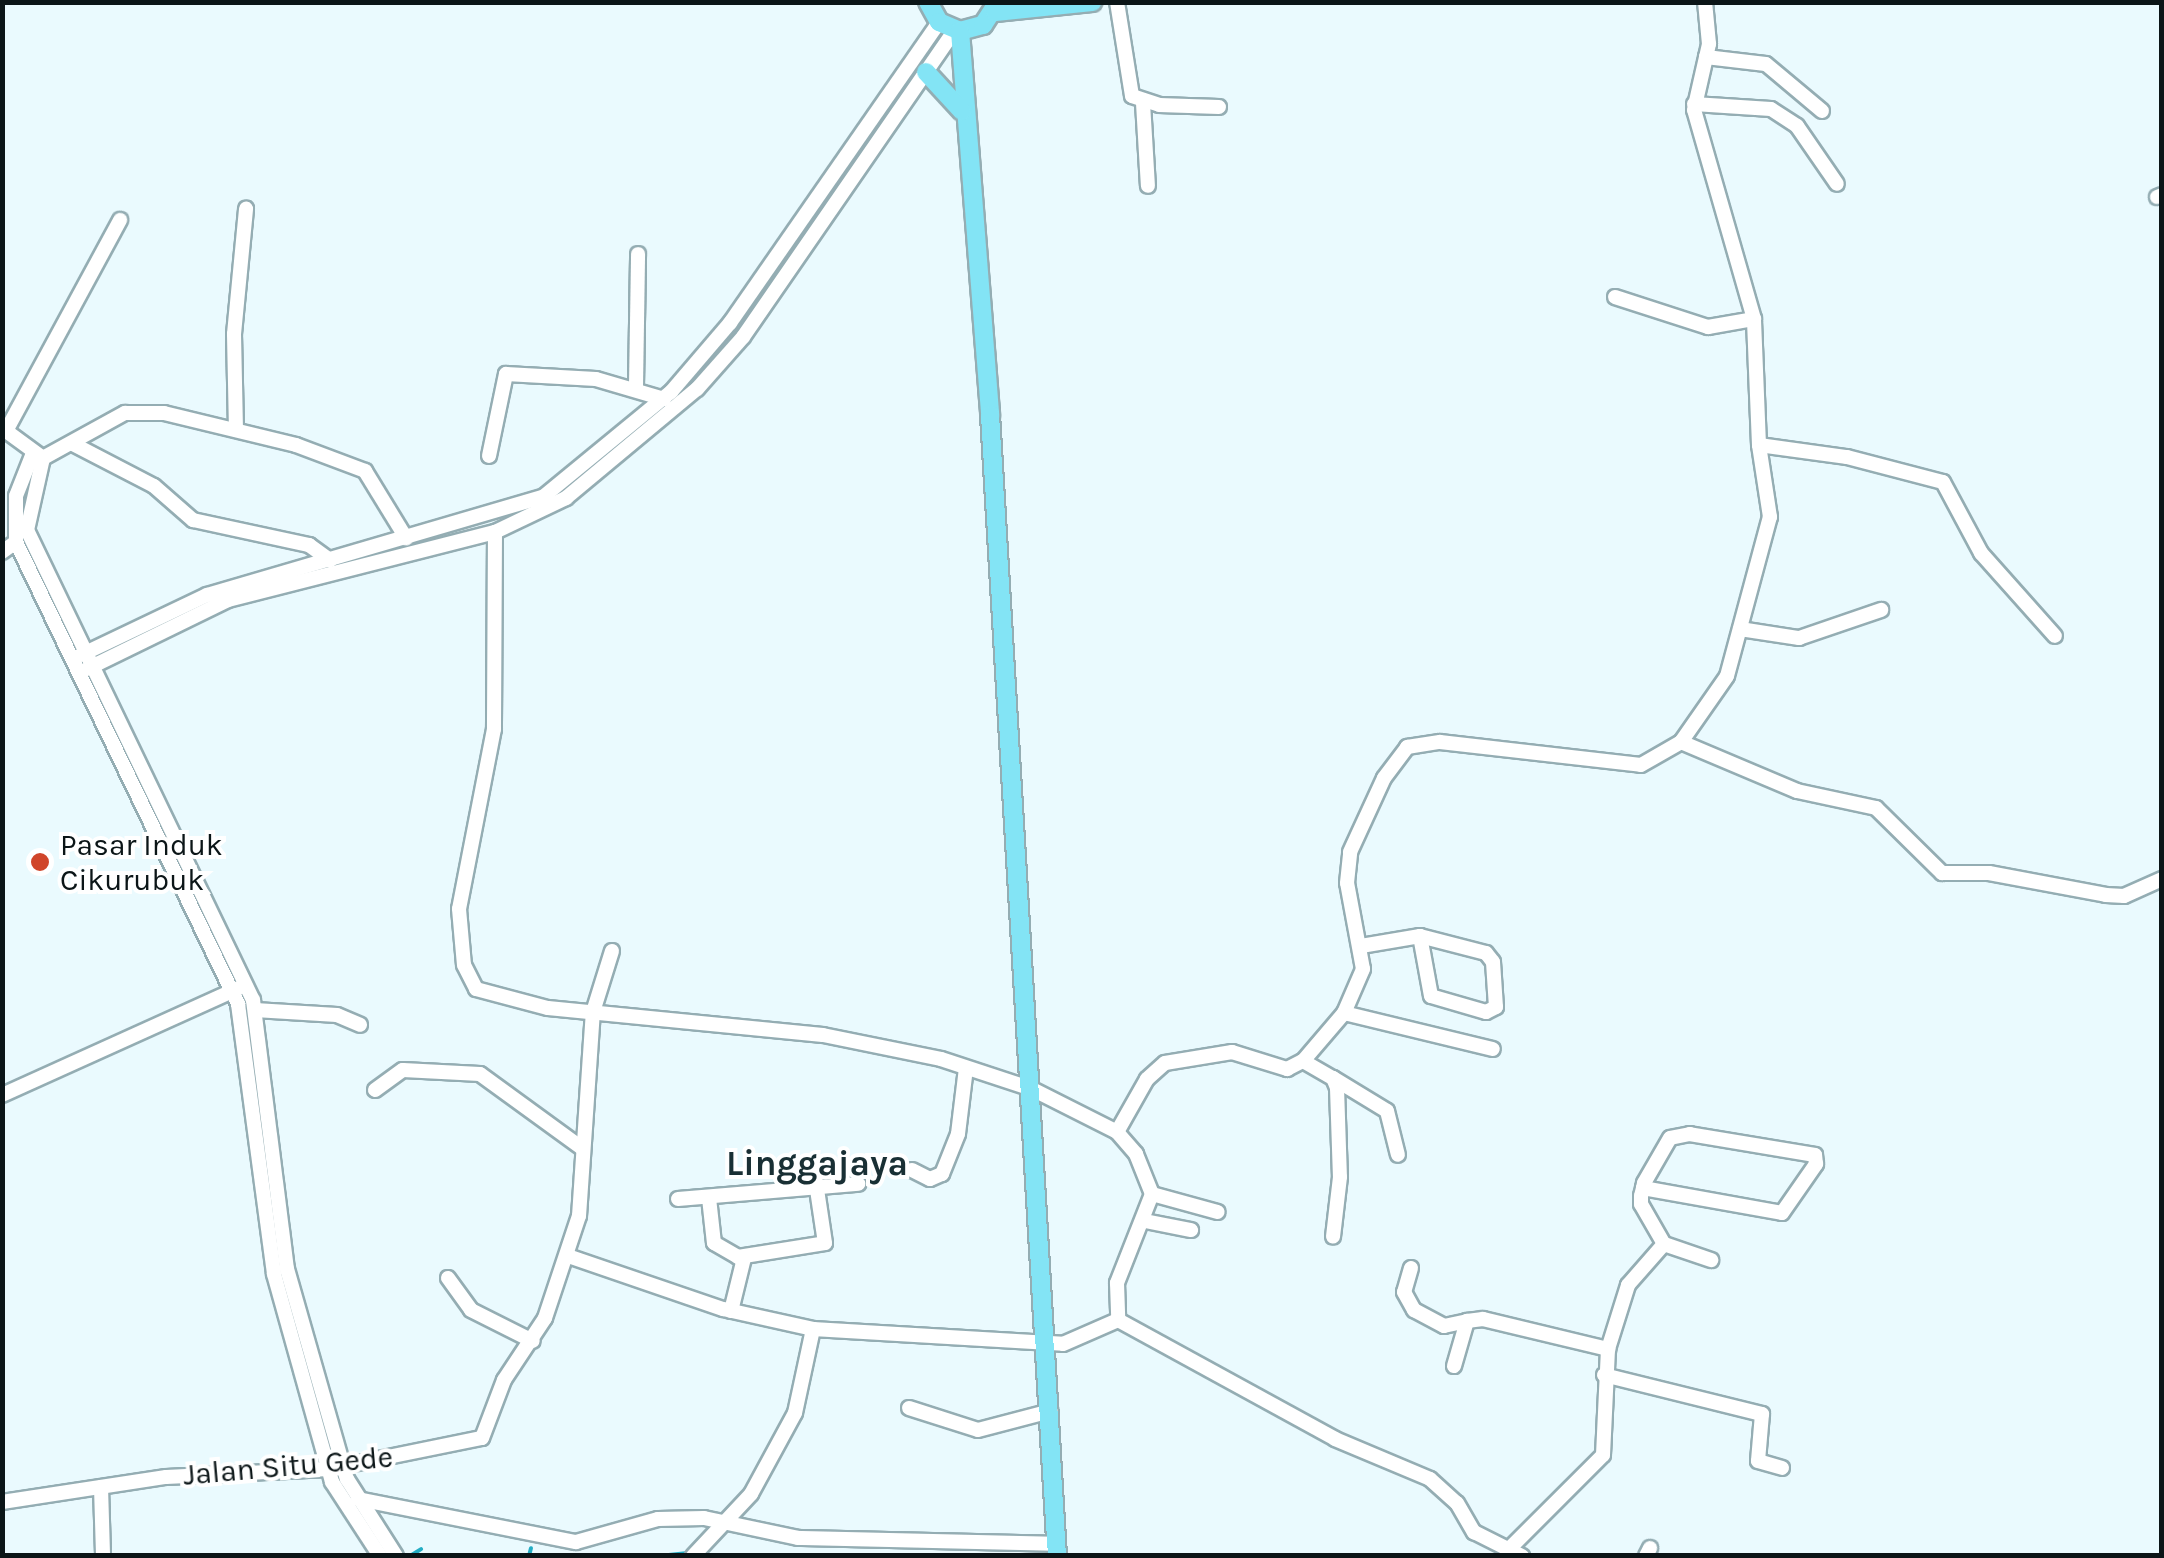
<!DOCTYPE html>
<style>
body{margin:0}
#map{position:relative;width:2164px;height:1558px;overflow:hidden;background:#eafafe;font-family:Karla,sans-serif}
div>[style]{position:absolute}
.stream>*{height:4px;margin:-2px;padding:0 2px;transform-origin:2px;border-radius:2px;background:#23adc4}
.roads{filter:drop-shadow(2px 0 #94adb3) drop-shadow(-2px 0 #94adb3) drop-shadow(0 2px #94adb3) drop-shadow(0 -2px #94adb3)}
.minor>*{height:14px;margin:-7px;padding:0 7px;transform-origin:7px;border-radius:7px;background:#fff}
.major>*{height:18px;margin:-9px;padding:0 9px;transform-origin:9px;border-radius:9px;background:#83e4f5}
.dots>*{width:28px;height:28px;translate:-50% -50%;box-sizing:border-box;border:5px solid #fff;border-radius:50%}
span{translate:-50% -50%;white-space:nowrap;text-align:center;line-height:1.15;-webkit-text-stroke:8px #fff;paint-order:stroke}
.poi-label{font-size:30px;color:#0b1517}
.left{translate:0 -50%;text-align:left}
.street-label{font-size:30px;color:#0b1517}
.quarter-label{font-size:35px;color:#192f34;font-weight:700}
.frame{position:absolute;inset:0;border:5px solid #0b1517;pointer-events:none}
</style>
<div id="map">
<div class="stream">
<div style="left:410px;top:1556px;width:13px;rotate:-32deg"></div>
<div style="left:529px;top:1556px;width:8px;rotate:-76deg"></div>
<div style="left:659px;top:1556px;width:29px;rotate:-6deg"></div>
</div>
<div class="roads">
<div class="minor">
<div style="left:1117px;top:2px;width:95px;rotate:80.9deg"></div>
<div style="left:1132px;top:96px;width:28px;rotate:18deg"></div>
<div style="left:1159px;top:105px;width:60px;rotate:1.9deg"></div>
<div style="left:1706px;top:57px;width:60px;rotate:6.7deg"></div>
<div style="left:1766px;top:64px;width:73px;rotate:40deg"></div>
<div style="left:1143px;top:103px;width:83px;rotate:86.6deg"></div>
<div style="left:1694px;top:104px;width:77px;rotate:3.7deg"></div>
<div style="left:1771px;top:109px;width:31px;rotate:33deg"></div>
<div style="left:1797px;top:126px;width:70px;rotate:55.4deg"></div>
<div style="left:2157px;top:197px;width:5px;rotate:-22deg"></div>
<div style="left:1615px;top:297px;width:98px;rotate:17.9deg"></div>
<div style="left:1708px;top:327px;width:47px;rotate:-9.9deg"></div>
<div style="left:636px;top:386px;width:132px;rotate:-89.1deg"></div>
<div style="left:2px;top:428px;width:51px;rotate:36.2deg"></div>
<div style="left:43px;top:458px;width:94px;rotate:-28.8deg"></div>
<div style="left:125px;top:413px;width:39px"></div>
<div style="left:164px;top:413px;width:136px;rotate:13.6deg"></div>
<div style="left:296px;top:445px;width:74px;rotate:20.6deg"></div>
<div style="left:365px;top:471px;width:79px;rotate:58.5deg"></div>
<div style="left:236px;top:430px;width:96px;rotate:-91.2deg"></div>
<div style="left:234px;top:334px;width:126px;rotate:-84.5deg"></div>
<div style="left:6px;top:431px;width:240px;rotate:-61.6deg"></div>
<div style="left:73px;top:444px;width:91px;rotate:27.4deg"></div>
<div style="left:154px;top:486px;width:52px;rotate:41.1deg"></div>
<div style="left:193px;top:520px;width:119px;rotate:12.2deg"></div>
<div style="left:309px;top:545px;width:26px;rotate:36deg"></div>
<div style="left:1759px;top:445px;width:89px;rotate:7.8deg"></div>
<div style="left:1847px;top:457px;width:99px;rotate:14.6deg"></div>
<div style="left:1943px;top:482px;width:81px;rotate:61.8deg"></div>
<div style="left:1981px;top:553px;width:111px;rotate:48.3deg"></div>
<div style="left:33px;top:453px;width:46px;rotate:111.6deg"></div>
<div style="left:16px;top:496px;width:46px;rotate:90deg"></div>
<div style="left:16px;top:542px;width:513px;rotate:64.33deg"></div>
<div style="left:238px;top:1004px;width:272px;rotate:82.4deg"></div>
<div style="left:274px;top:1274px;width:216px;rotate:74.4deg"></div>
<div style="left:332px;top:1482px;width:88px;rotate:57deg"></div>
<div style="left:489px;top:456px;width:84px;rotate:-78.3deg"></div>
<div style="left:506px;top:374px;width:90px;rotate:3.2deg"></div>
<div style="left:596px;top:379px;width:71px;rotate:16.4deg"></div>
<div style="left:43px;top:458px;width:74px;rotate:102.5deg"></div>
<div style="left:27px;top:530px;width:522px;rotate:64.32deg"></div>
<div style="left:253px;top:1000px;width:271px;rotate:82.8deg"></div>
<div style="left:287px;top:1269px;width:218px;rotate:74.1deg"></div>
<div style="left:347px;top:1479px;width:91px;rotate:57.5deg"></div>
<div style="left:495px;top:532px;width:197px;rotate:90.3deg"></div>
<div style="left:494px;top:729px;width:183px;rotate:101deg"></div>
<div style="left:459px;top:909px;width:56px;rotate:84.9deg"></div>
<div style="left:464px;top:965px;width:27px;rotate:63deg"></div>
<div style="left:476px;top:989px;width:74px;rotate:14.8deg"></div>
<div style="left:548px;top:1008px;width:276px;rotate:5.6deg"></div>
<div style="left:823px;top:1035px;width:120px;rotate:11.5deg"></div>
<div style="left:941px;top:1059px;width:96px;rotate:18.2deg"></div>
<div style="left:1032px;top:1089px;width:95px;rotate:26.8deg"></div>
<div style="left:1117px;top:1132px;width:29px;rotate:49deg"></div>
<div style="left:1136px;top:1154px;width:43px;rotate:68.2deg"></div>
<div style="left:1152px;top:1194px;width:96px;rotate:111.5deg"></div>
<div style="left:1117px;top:1283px;width:37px;rotate:88deg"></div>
<div style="left:1118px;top:1320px;width:247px;rotate:28.7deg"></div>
<div style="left:1335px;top:1439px;width:103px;rotate:22.8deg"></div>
<div style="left:1430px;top:1479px;width:36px;rotate:42deg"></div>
<div style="left:1457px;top:1503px;width:34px;rotate:60deg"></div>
<div style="left:1474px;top:1532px;width:54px;rotate:26.6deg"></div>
<div style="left:2px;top:552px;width:17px;rotate:-36deg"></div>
<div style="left:1740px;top:629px;width:60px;rotate:8.7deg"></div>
<div style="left:1799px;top:638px;width:87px;rotate:-18.9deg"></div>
<div style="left:81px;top:655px;width:140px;rotate:-25.5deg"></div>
<div style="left:207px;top:595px;width:350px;rotate:-16.3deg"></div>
<div style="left:543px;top:497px;width:166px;rotate:-39.4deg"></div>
<div style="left:671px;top:392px;width:91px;rotate:-49.5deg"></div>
<div style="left:730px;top:323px;width:366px;rotate:-55.2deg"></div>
<div style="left:87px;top:669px;width:157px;rotate:-26.1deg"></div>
<div style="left:228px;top:600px;width:276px;rotate:-14.3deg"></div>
<div style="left:495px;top:532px;width:79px;rotate:-25.6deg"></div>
<div style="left:566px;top:498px;width:170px;rotate:-39.8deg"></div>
<div style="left:697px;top:389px;width:69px;rotate:-48.5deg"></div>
<div style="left:743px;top:337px;width:373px;rotate:-55.4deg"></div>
<div style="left:1681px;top:742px;width:126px;rotate:22.9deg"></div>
<div style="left:1797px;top:791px;width:81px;rotate:12.1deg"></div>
<div style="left:1876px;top:808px;width:93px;rotate:44.6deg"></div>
<div style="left:1942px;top:873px;width:47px"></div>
<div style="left:1989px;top:873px;width:119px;rotate:10.6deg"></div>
<div style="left:2106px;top:895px;width:18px;rotate:3deg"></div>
<div style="left:2124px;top:896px;width:42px;rotate:-24.1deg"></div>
<div style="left:1361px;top:946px;width:60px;rotate:-9.6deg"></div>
<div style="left:1420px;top:936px;width:68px;rotate:14.4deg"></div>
<div style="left:1486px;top:953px;width:11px;rotate:52deg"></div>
<div style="left:1493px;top:962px;width:45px;rotate:86.2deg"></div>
<div style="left:1496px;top:1007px;width:11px;rotate:153deg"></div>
<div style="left:1486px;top:1012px;width:57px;rotate:-163.8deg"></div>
<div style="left:1431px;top:996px;width:61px;rotate:-100.4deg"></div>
<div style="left:255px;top:1010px;width:82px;rotate:3.5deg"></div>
<div style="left:337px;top:1015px;width:25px;rotate:23deg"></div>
<div style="left:1344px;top:1013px;width:153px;rotate:13.6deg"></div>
<div style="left:1303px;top:1061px;width:34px;rotate:30deg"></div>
<div style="left:1333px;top:1078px;width:11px;rotate:68deg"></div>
<div style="left:1337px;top:1088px;width:89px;rotate:88.1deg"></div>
<div style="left:1340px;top:1177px;width:60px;rotate:96.7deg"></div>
<div style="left:1333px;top:1078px;width:63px;rotate:31.4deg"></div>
<div style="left:1387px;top:1111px;width:45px;rotate:76deg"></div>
<div style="left:375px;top:1090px;width:34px;rotate:-36deg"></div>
<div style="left:403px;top:1070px;width:77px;rotate:3deg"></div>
<div style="left:480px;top:1074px;width:126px;rotate:36deg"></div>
<div style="left:2px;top:1095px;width:260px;rotate:-24.3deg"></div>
<div style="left:1117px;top:1132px;width:61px;rotate:-60.5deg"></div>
<div style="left:1147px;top:1079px;width:24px;rotate:-42deg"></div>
<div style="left:1165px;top:1063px;width:68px;rotate:-9.3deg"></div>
<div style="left:1232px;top:1052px;width:58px;rotate:17.2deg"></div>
<div style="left:1287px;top:1069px;width:18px;rotate:-27deg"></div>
<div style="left:1303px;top:1061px;width:63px;rotate:-49.5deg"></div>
<div style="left:1344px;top:1013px;width:48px;rotate:-66.6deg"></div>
<div style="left:1363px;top:969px;width:87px;rotate:-100.5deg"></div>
<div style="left:1347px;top:883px;width:31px;rotate:-84deg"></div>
<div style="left:1350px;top:852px;width:81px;rotate:-65.3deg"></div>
<div style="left:1384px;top:778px;width:39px;rotate:-53deg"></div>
<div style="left:1407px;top:747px;width:33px;rotate:-9deg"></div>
<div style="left:1440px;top:742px;width:202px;rotate:6.5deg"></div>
<div style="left:1641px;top:765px;width:46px;rotate:-29.9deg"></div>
<div style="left:1681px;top:742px;width:80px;rotate:-55.1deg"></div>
<div style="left:1727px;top:676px;width:165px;rotate:-74.9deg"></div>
<div style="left:1770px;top:517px;width:73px;rotate:-98.7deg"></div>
<div style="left:1759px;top:445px;width:126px;rotate:-92.3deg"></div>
<div style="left:1754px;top:319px;width:217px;rotate:-106deg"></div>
<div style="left:1694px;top:110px;width:68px;rotate:-77.2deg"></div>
<div style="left:1709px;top:44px;width:42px;rotate:-95.4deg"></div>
<div style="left:912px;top:1170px;width:20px;rotate:27deg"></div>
<div style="left:930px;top:1179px;width:13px;rotate:-23deg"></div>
<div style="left:942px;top:1174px;width:43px;rotate:-68.2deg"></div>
<div style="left:958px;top:1134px;width:66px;rotate:-83.1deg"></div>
<div style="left:1643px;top:1188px;width:141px;rotate:10.2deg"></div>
<div style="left:1782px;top:1213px;width:60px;rotate:-55.2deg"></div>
<div style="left:1816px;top:1164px;width:9px;rotate:-96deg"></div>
<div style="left:1815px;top:1155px;width:127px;rotate:-170.5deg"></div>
<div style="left:1690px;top:1134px;width:20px;rotate:169deg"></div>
<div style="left:1670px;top:1138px;width:52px;rotate:120deg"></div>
<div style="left:1644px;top:1183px;width:5px;rotate:101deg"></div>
<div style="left:1643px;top:1188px;width:8px;rotate:104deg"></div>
<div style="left:1641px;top:1196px;width:8px;rotate:90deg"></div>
<div style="left:1641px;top:1204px;width:46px;rotate:60.1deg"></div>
<div style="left:1664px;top:1244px;width:50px;rotate:18.8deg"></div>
<div style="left:1152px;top:1194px;width:68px;rotate:15.3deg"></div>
<div style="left:709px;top:1198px;width:45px;rotate:83.7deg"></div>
<div style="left:714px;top:1243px;width:28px;rotate:30deg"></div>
<div style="left:738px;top:1257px;width:88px;rotate:-9.1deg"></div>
<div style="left:825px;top:1243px;width:81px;rotate:-98.5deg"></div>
<div style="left:678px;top:1199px;width:181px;rotate:-4.8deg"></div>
<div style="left:1145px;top:1221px;width:47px;rotate:11.1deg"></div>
<div style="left:568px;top:1256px;width:164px;rotate:18.9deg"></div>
<div style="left:723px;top:1309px;width:92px;rotate:12.5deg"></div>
<div style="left:813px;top:1329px;width:250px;rotate:3.4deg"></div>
<div style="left:1063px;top:1344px;width:60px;rotate:-23.6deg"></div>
<div style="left:1411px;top:1268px;width:25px;rotate:106deg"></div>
<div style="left:1404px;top:1292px;width:21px;rotate:61deg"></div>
<div style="left:1414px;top:1310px;width:34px;rotate:28deg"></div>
<div style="left:1444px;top:1326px;width:24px;rotate:-12deg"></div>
<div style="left:448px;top:1278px;width:39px;rotate:54deg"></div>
<div style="left:471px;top:1310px;width:69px;rotate:26.6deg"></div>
<div style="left:731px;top:1311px;width:55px;rotate:-76.2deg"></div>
<div style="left:1454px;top:1366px;width:47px;rotate:-73.9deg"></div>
<div style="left:1467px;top:1321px;width:16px;rotate:-7deg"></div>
<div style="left:1483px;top:1319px;width:129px;rotate:13.5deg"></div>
<div style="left:1604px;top:1375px;width:163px;rotate:13.9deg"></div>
<div style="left:1762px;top:1414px;width:47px;rotate:94.9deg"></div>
<div style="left:1758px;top:1461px;width:25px;rotate:16deg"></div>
<div style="left:909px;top:1408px;width:72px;rotate:17.7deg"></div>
<div style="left:978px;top:1430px;width:75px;rotate:-14.6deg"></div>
<div style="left:101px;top:1487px;width:69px;rotate:88.3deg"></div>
<div style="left:358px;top:1499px;width:222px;rotate:11.2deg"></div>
<div style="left:576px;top:1542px;width:85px;rotate:-15.7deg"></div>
<div style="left:658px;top:1519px;width:46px;rotate:-1.2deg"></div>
<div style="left:704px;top:1518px;width:96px;rotate:12deg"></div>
<div style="left:798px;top:1538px;width:259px;rotate:1.3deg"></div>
<div style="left:2px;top:1502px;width:166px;rotate:-8.7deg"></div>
<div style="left:166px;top:1477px;width:163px;rotate:-2.8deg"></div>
<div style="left:329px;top:1469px;width:156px;rotate:-11.5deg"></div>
<div style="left:482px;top:1438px;width:62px;rotate:-69.2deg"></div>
<div style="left:504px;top:1380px;width:74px;rotate:-56.5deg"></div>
<div style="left:545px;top:1318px;width:108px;rotate:-71.6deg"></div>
<div style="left:579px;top:1216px;width:204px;rotate:-86.1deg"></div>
<div style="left:593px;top:1012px;width:64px;rotate:-72.7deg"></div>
<div style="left:1511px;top:1547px;width:130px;rotate:-45deg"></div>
<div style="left:1603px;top:1455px;width:106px;rotate:-87.3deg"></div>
<div style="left:1608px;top:1349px;width:67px;rotate:-72.6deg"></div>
<div style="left:1628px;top:1285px;width:55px;rotate:-48.7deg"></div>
<div style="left:693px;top:1556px;width:85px;rotate:-46.9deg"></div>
<div style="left:751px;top:1494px;width:92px;rotate:-61.5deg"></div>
<div style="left:795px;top:1413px;width:86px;rotate:-77.9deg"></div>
<div style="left:1646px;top:1556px;width:9px;rotate:-63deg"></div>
</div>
<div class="major">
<div style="left:928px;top:2px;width:23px;rotate:61deg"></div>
<div style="left:939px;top:22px;width:23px;rotate:23deg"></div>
<div style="left:960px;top:31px;width:24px;rotate:-15deg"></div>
<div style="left:983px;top:25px;width:27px;rotate:-57deg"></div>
<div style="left:995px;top:12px;width:98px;rotate:-5.9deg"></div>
<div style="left:960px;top:31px;width:385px;rotate:85.5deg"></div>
<div style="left:990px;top:415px;width:1143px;rotate:86.64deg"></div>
<div style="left:926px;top:72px;width:53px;rotate:47.3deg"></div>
</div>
</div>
<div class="dots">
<div style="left:40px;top:862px;background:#d0452a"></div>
</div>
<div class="poi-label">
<span class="left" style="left:60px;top:862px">Pasar Induk<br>Cikurubuk</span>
</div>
<div class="street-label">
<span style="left:288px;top:1466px;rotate:-5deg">Jalan Situ Gede</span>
</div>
<div class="quarter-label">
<span style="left:817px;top:1164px">Linggajaya</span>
</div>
<div class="frame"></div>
</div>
